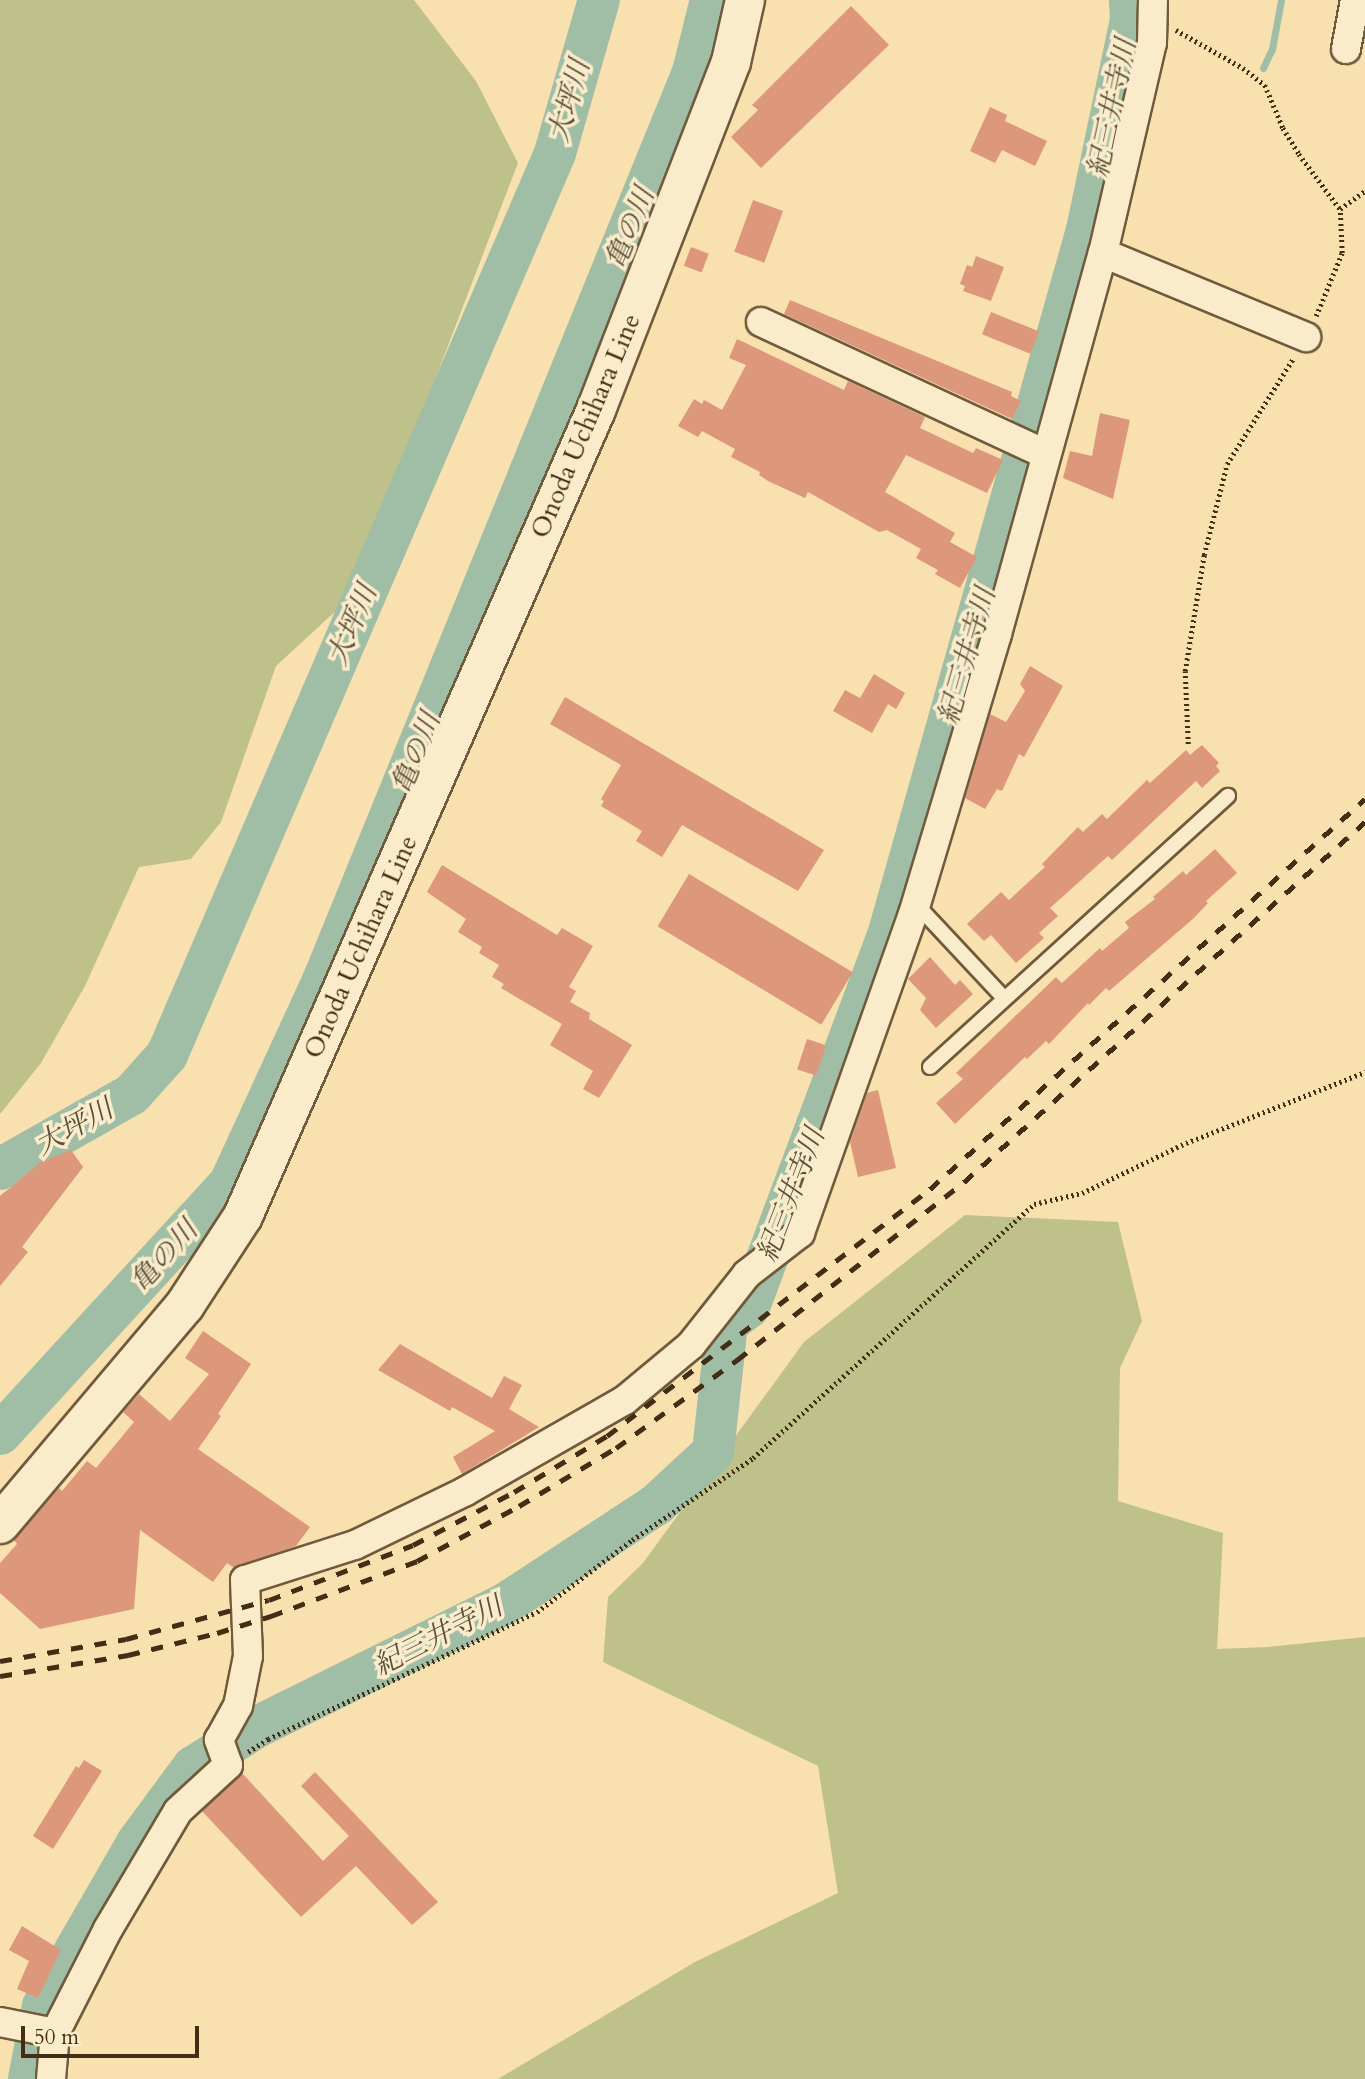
<!DOCTYPE html>
<meta charset="utf-8">
<style>
body{margin:0}
#map{position:relative;width:1365px;height:2079px;overflow:hidden;background:#f8e0af;font-family:Cardo,"Noto Serif JP",serif}
div>[style]{position:absolute}
.green>*{inset:0;background:#bec28a}
.stream>*{height:7px;margin:-3.5px;padding:0 3.5px;transform-origin:3.5px;border-radius:3.5px;background:#9fbea5}
.river>*{height:42px;margin:-21px;padding:0 21px;transform-origin:21px;border-radius:21px;background:#9fbea5}
.building>*{inset:0;background:#dd977b;transform-origin:0 0}
.path>*{height:4.5px;margin-top:-2.25px;transform-origin:0;background:repeating-linear-gradient(90deg,#432d15 0 2px,transparent 0 5.5px)}
.roads{filter:drop-shadow(2px 0 #705a3c) drop-shadow(-2px 0 #705a3c) drop-shadow(0 2px #705a3c) drop-shadow(0 -2px #705a3c)}
.lane>*{height:14px;margin:-7px;padding:0 7px;transform-origin:7px;border-radius:7px;background:#faebcb}
.street>*{height:28px;margin:-14px;padding:0 14px;transform-origin:14px;border-radius:14px;background:#faebcb}
.secondary>*{height:38px;margin:-19px;padding:0 19px;transform-origin:19px;border-radius:19px;background:#faebcb}
.rail>*{height:5px;margin-top:-2.5px;transform-origin:0;background:repeating-linear-gradient(90deg,#432d15 0 12px,transparent 0 24px)}
span{translate:-50% -50%;white-space:nowrap;text-align:center;line-height:1.15;-webkit-text-stroke:7px #faebcb;paint-order:stroke}
.street-label{font-size:26px;color:#432d15}
.water-label{font-size:28px;color:#5a5139;font-style:italic}
.scale{position:absolute;left:21px;top:2026px;width:178px;height:32px;box-sizing:border-box;border:4px solid #432d15;border-top:0;padding-left:9px;font-size:21px;line-height:24px;white-space:nowrap;color:#432d15;-webkit-text-stroke:5px #faebcb;paint-order:stroke}
</style>
<div id="map">
<div class="green">
<div style="clip-path:polygon(0 0,414px 0,476px 81px,518px 163px,352px 596px,276px 666px,221px 822px,191px 859px,139px 867px,85px 986px,41px 1063px,0 1114px)"></div>
<div style="clip-path:polygon(965px 1215px,1118px 1222px,1142px 1321px,1120px 1368px,1118px 1501px,1223px 1533px,1217px 1649px,1268px 1647px,1365px 1637px,1365px 2079px,498px 2079px,695px 1962px,838px 1893px,818px 1766px,603px 1662px,608px 1597px,643px 1563px,804px 1342px)"></div>
</div>
<div class="stream">
<div style="left:1263px;top:68px;width:21px;rotate:-65deg"></div>
<div style="left:1272px;top:49px;width:50px;rotate:-79.6deg"></div>
</div>
<div class="river">
<div style="left:0;top:1169px;width:152px;rotate:-29.6deg"></div>
<div style="left:132px;top:1094px;width:52px;rotate:-48.1deg"></div>
<div style="left:167px;top:1055px;width:982px;rotate:-66.72deg"></div>
<div style="left:555px;top:153px;width:159px;rotate:-74deg"></div>
<div style="left:0;top:1434px;width:340px;rotate:-47.5deg"></div>
<div style="left:230px;top:1183px;width:222px;rotate:-65.3deg"></div>
<div style="left:323px;top:981px;width:981px;rotate:-67.85deg"></div>
<div style="left:693px;top:72px;width:74px;rotate:-76deg"></div>
<div style="left:29px;top:2079px;width:74px;rotate:-79.1deg"></div>
<div style="left:43px;top:2006px;width:188px;rotate:-60deg"></div>
<div style="left:137px;top:1843px;width:94px;rotate:-53.6deg"></div>
<div style="left:193px;top:1767px;width:75px;rotate:-32deg"></div>
<div style="left:257px;top:1727px;width:277px;rotate:-26.4deg"></div>
<div style="left:505px;top:1604px;width:182px;rotate:-33.3deg"></div>
<div style="left:657px;top:1504px;width:76px;rotate:-42.9deg"></div>
<div style="left:713px;top:1452px;width:129px;rotate:-83.8deg"></div>
<div style="left:727px;top:1324px;width:28px;rotate:-38deg"></div>
<div style="left:749px;top:1307px;width:396px;rotate:-69.5deg"></div>
<div style="left:888px;top:936px;width:734px;rotate:-74.26deg"></div>
<div style="left:1087px;top:230px;width:215px;rotate:-78.2deg"></div>
<div style="left:1131px;top:20px;width:20px;rotate:-93deg"></div>
</div>
<div class="building">
<div style="clip-path:polygon(851px 6px,889px 45px,761px 168px,731px 137px,758px 110px,752px 105px)"></div>
<div style="clip-path:polygon(990px 107px,1007px 115px,1005px 121px,1047px 141px,1035px 166px,1002px 150px,995px 163px,970px 151px)"></div>
<div style="left:753px;top:200px;width:32px;height:55px;rotate:20deg"></div>
<div style="left:691px;top:247px;width:19px;height:20px;rotate:21deg"></div>
<div style="clip-path:polygon(976px 256px,1004px 267px,991px 301px,963px 291px,965px 286px,960px 284px,967px 265px,972px 267px)"></div>
<div style="clip-path:polygon(790px 300px,1012px 392px,1011px 396px,1021px 401px,1012px 419px,784px 314px)"></div>
<div style="left:991px;top:312px;width:52px;height:24px;rotate:22deg"></div>
<div style="clip-path:polygon(737px 339px,844px 390px,848px 381px,925px 417px,920px 428px,973px 453px,976px 448px,1003px 460px,987px 493px,906px 455px,885px 492px,955px 533px,950px 542px,977px 557px,960px 588px,935px 574px,938px 570px,916px 558px,921px 549px,887px 530px,879px 532px,808px 492px,805px 498px,768px 481px,759px 475px,760px 472px,731px 457px,735px 449px,702px 431px,698px 437px,678px 426px,694px 399px,702px 404px,704px 400px,722px 410px,746px 365px,729px 358px)"></div>
<div style="clip-path:polygon(1100px 413px,1130px 420px,1113px 499px,1063px 478px,1070px 451px,1092px 456px)"></div>
<div style="clip-path:polygon(1030px 666px,1063px 686px,1024px 757px,1019px 754px,1002px 791px,997px 789px,985px 809px,965px 798px,990px 714px,1006px 722px,1025px 691px,1020px 684px)"></div>
<div style="clip-path:polygon(874px 674px,905px 693px,896px 709px,888px 704px,872px 733px,833px 711px,845px 690px,860px 698px)"></div>
<div style="clip-path:polygon(565px 697px,824px 850px,798px 891px,682px 825px,662px 857px,636px 841px,642px 831px,601px 806px,604px 801px,601px 799px,621px 765px,550px 724px)"></div>
<div style="clip-path:polygon(1202px 745px,1219px 763px,1216px 766px,1220px 771px,1202px 788px,1196px 781px,1112px 860px,1108px 856px,1050px 908px,1058px 916px,1039px 933px,1044px 938px,1016px 963px,991px 935px,984px 941px,967px 924px,1001px 892px,1009px 900px,1045px 867px,1042px 864px,1078px 827px,1083px 832px,1102px 814px,1107px 819px,1147px 780px,1150px 783px,1186px 750px,1190px 755px)"></div>
<div style="clip-path:polygon(1215px 849px,1237px 873px,1206px 901px,1208px 903px,1194px 918px,1109px 991px,1106px 988px,1089px 1005px,1088px 1003px,1049px 1044px,1046px 1041px,1027px 1059px,1025px 1057px,955px 1124px,936px 1103px,963px 1079px,956px 1073px,1056px 977px,1062px 983px,1100px 948px,1102px 951px,1129px 928px,1125px 922px,1155px 899px,1153px 897px,1183px 871px,1186px 875px)"></div>
<div style="clip-path:polygon(442px 865px,557px 935px,562px 928px,593px 946px,569px 987px,576px 991px,570px 1002px,590px 1013px,589px 1019px,632px 1045px,599px 1098px,583px 1089px,593px 1071px,550px 1045px,562px 1024px,501px 988px,504px 984px,492px 977px,499px 965px,479px 953px,482px 947px,458px 932px,466px 919px,427px 892px)"></div>
<div style="left:689px;top:874px;width:191px;height:61px;rotate:31deg"></div>
<div style="clip-path:polygon(930px 957px,955px 985px,960px 980px,973px 994px,936px 1028px,920px 1010px,926px 998px,908px 979px)"></div>
<div style="left:807px;top:1039px;width:20px;height:32px;rotate:18deg"></div>
<div style="clip-path:polygon(878px 1090px,896px 1168px,858px 1177px,850px 1142px,867px 1093px)"></div>
<div style="clip-path:polygon(71px 1150px,83px 1167px,22px 1247px,28px 1252px,0 1286px,0 1196px,41px 1162px)"></div>
<div style="clip-path:polygon(203px 1331px,251px 1364px,218px 1414px,221px 1416px,198px 1449px,310px 1527px,296px 1546px,234px 1568px,227px 1563px,213px 1582px,140px 1530px,134px 1609px,40px 1629px,0 1593px,0 1563px,17px 1544px,14px 1540px,59px 1488px,62px 1491px,87px 1461px,96px 1468px,134px 1422px,123px 1412px,139px 1394px,170px 1421px,209px 1374px,185px 1358px)"></div>
<div style="clip-path:polygon(400px 1344px,492px 1398px,504px 1376px,522px 1385px,509px 1409px,539px 1427px,462px 1474px,453px 1457px,495px 1431px,452px 1407px,450px 1411px,378px 1370px)"></div>
<div style="clip-path:polygon(84px 1760px,102px 1771px,53px 1849px,33px 1836px,76px 1766px,79px 1768px)"></div>
<div style="clip-path:polygon(315px 1772px,438px 1902px,412px 1925px,356px 1866px,301px 1917px,202px 1811px,242px 1773px,323px 1861px,349px 1836px,301px 1786px)"></div>
<div style="clip-path:polygon(22px 1926px,61px 1950px,38px 1998px,17px 1989px,29px 1961px,9px 1950px)"></div>
</div>
<div class="path">
<div style="left:1176px;top:30px;width:77px;rotate:29.6deg"></div>
<div style="left:1243px;top:68px;width:28px;rotate:38deg"></div>
<div style="left:1265px;top:85px;width:47px;rotate:67.3deg"></div>
<div style="left:1283px;top:128px;width:31px;rotate:58deg"></div>
<div style="left:1299px;top:154px;width:69px;rotate:53.3deg"></div>
<div style="left:1316px;top:316px;width:68px;rotate:-67.6deg"></div>
<div style="left:1342px;top:253px;width:44px;rotate:-92.6deg"></div>
<div style="left:1340px;top:209px;width:31px;rotate:-36deg"></div>
<div style="left:1188px;top:744px;width:73px;rotate:-92.4deg"></div>
<div style="left:1185px;top:671px;width:118px;rotate:-80.7deg"></div>
<div style="left:1204px;top:555px;width:94px;rotate:-75.8deg"></div>
<div style="left:1227px;top:464px;width:126px;rotate:-57.9deg"></div>
<div style="left:248px;top:1752px;width:24px;rotate:-33deg"></div>
<div style="left:268px;top:1739px;width:297px;rotate:-25.3deg"></div>
<div style="left:537px;top:1612px;width:119px;rotate:-37.2deg"></div>
<div style="left:632px;top:1540px;width:146px;rotate:-34.1deg"></div>
<div style="left:753px;top:1458px;width:379px;rotate:-42.1deg"></div>
<div style="left:1034px;top:1204px;width:49px;rotate:-12.9deg"></div>
<div style="left:1082px;top:1193px;width:115px;rotate:-25.7deg"></div>
<div style="left:1186px;top:1143px;width:193px;rotate:-21.6deg"></div>
</div>
<div class="roads">
<div class="lane">
<div style="left:916px;top:904px;width:129px;rotate:46.9deg"></div>
<div style="left:930px;top:1067px;width:403px;rotate:-42.3deg"></div>
</div>
<div class="street">
<div style="left:1346px;top:49px;width:50px;rotate:-79.6deg"></div>
<div style="left:1103px;top:253px;width:220px;rotate:22.5deg"></div>
<div style="left:761px;top:322px;width:313px;rotate:24.9deg"></div>
<div style="left:0;top:2022px;width:56px;rotate:11.3deg"></div>
<div style="left:51px;top:2079px;width:46px;rotate:-85deg"></div>
<div style="left:55px;top:2033px;width:117px;rotate:-63deg"></div>
<div style="left:108px;top:1929px;width:137px;rotate:-59.3deg"></div>
<div style="left:178px;top:1811px;width:68px;rotate:-42.6deg"></div>
<div style="left:228px;top:1765px;width:27px;rotate:-110deg"></div>
<div style="left:219px;top:1740px;width:39px;rotate:-61deg"></div>
<div style="left:238px;top:1706px;width:51px;rotate:-78.7deg"></div>
<div style="left:248px;top:1656px;width:76px;rotate:-92.3deg"></div>
<div style="left:245px;top:1580px;width:115px;rotate:-17.7deg"></div>
<div style="left:355px;top:1545px;width:123px;rotate:-25.9deg"></div>
<div style="left:466px;top:1491px;width:183px;rotate:-29.8deg"></div>
<div style="left:625px;top:1400px;width:86px;rotate:-39.8deg"></div>
<div style="left:691px;top:1345px;width:90px;rotate:-51.7deg"></div>
<div style="left:747px;top:1274px;width:67px;rotate:-37.7deg"></div>
<div style="left:800px;top:1233px;width:338px;rotate:-70.5deg"></div>
<div style="left:913px;top:914px;width:292px;rotate:-73.3deg"></div>
<div style="left:997px;top:634px;width:395px;rotate:-74.5deg"></div>
<div style="left:1103px;top:253px;width:216px;rotate:-76.9deg"></div>
<div style="left:1152px;top:43px;width:43px;rotate:-88.7deg"></div>
</div>
<div class="secondary">
<div style="left:0;top:1524px;width:287px;rotate:-49.8deg"></div>
<div style="left:185px;top:1305px;width:106px;rotate:-56.9deg"></div>
<div style="left:243px;top:1216px;width:880px;rotate:-66.35deg"></div>
<div style="left:596px;top:410px;width:373px;rotate:-68.8deg"></div>
<div style="left:731px;top:62px;width:64px;rotate:-77.3deg"></div>
</div>
</div>
<div class="rail">
<div style="left:0;top:1661px;width:128px;rotate:-9.9deg"></div>
<div style="left:126px;top:1639px;width:148px;rotate:-15.3deg"></div>
<div style="left:269px;top:1600px;width:154px;rotate:-20.9deg"></div>
<div style="left:413px;top:1545px;width:114px;rotate:-27.7deg"></div>
<div style="left:514px;top:1492px;width:109px;rotate:-31.1deg"></div>
<div style="left:607px;top:1436px;width:407px;rotate:-37.4deg"></div>
<div style="left:930px;top:1189px;width:584px;rotate:-41.88deg"></div>
<div style="left:0;top:1676px;width:130px;rotate:-9.3deg"></div>
<div style="left:128px;top:1655px;width:92px;rotate:-13.9deg"></div>
<div style="left:217px;top:1633px;width:57px;rotate:-17.5deg"></div>
<div style="left:271px;top:1616px;width:156px;rotate:-20.6deg"></div>
<div style="left:417px;top:1561px;width:116px;rotate:-28.3deg"></div>
<div style="left:519px;top:1506px;width:113px;rotate:-30.9deg"></div>
<div style="left:616px;top:1448px;width:150px;rotate:-36deg"></div>
<div style="left:737px;top:1360px;width:288px;rotate:-38.1deg"></div>
<div style="left:964px;top:1182px;width:539px;rotate:-41.92deg"></div>
</div>
<div class="street-label">
<span style="left:586px;top:426px;rotate:-67deg">Onoda Uchihara Line</span>
<span style="left:361px;top:947px;rotate:-66deg">Onoda Uchihara Line</span>
</div>
<div class="water-label">
<span style="left:569px;top:101px;rotate:-74deg">大坪川</span>
<span style="left:1112px;top:108px;rotate:-78deg">紀三井寺川</span>
<span style="left:630px;top:228px;rotate:-68deg">亀の川</span>
<span style="left:352px;top:625px;rotate:-67deg">大坪川</span>
<span style="left:967px;top:656px;rotate:-74deg">紀三井寺川</span>
<span style="left:416px;top:753px;rotate:-68deg">亀の川</span>
<span style="left:74px;top:1127px;rotate:-29deg">大坪川</span>
<span style="left:791px;top:1195px;rotate:-69deg">紀三井寺川</span>
<span style="left:164px;top:1256px;rotate:-48deg">亀の川</span>
<span style="left:438px;top:1636px;rotate:-27deg">紀三井寺川</span>
</div>
<div class="scale">50 m</div>
</div>
